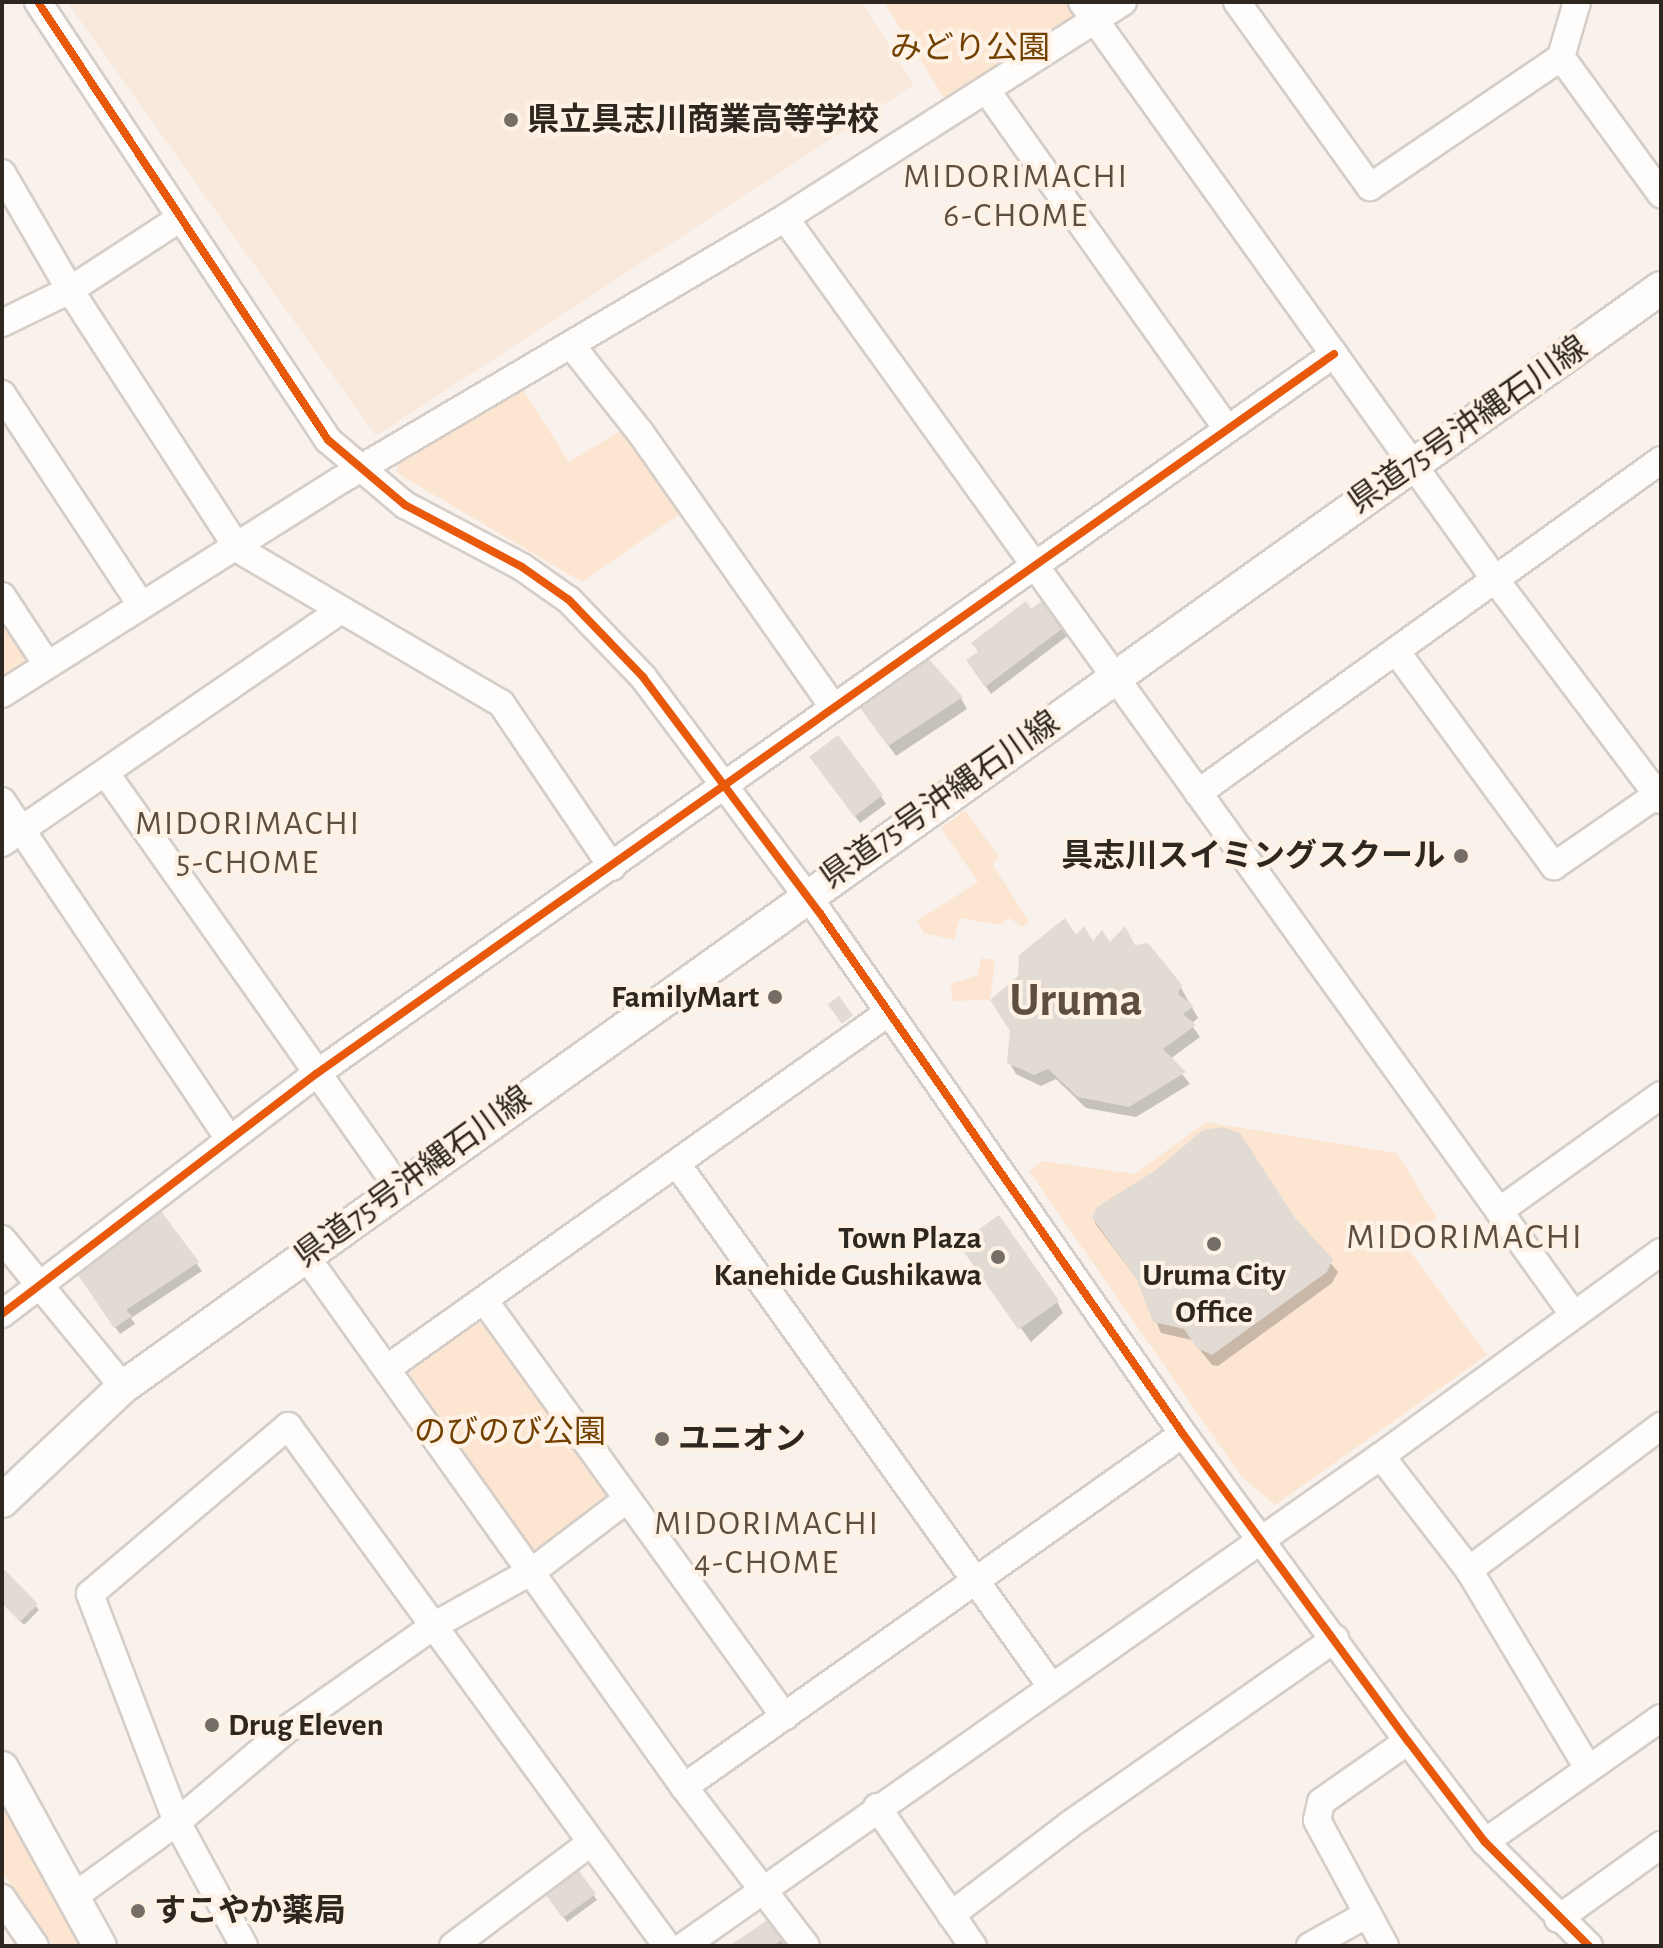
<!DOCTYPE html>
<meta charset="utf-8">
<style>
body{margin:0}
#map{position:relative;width:1663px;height:1948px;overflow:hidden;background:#f9f2ec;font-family:"Alegreya Sans","Noto Sans JP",sans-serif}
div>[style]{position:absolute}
.built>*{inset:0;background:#f8e9dc}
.green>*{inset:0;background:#fce5d1}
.shadow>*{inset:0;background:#0003}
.building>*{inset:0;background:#e1dbd4;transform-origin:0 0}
.roads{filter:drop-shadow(2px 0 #d5cec8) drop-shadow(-2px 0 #d5cec8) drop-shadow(0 2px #d5cec8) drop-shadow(0 -2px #d5cec8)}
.minor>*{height:26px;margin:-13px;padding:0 13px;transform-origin:13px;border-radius:13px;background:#fefdfc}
.major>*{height:32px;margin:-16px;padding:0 16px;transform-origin:16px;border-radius:16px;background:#fefdfc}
.cycleway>*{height:8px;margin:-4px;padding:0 4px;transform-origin:4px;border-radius:4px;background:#e8590c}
.dots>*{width:22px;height:22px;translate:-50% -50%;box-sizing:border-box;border:4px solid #fef2e7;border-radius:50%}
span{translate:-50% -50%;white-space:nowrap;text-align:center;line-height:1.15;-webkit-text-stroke:8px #fef2e7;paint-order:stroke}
.park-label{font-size:32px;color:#724100}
.poi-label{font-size:32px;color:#2e2720;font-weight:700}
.left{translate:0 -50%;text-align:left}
.right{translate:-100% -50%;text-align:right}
.street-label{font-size:32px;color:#2e2720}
.neighbourhood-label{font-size:34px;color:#5e4e3f;letter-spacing:2px}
.quarter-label{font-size:36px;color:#5e4e3f;letter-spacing:2px}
.town-label{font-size:48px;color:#5e4e3f;font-weight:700}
.frame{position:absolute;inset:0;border:4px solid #2e2720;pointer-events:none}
</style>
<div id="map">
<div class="built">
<div style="clip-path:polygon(67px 2px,862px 2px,914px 85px,376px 436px)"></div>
</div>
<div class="green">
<div style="clip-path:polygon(884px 2px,1082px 2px,1095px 21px,950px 107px)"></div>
<div style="clip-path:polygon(522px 388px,569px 462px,625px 428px,684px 511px,582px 582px,397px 473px,400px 455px)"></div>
<div style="clip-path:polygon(2px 596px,46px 663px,2px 694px)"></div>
<div style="clip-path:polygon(965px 810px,999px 857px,993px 865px,1029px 922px,1022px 927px,1009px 918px,999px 925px,960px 918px,954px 940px,924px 933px,917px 921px,978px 882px,941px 828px)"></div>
<div style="clip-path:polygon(981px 958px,995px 960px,990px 1000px,952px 1001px,951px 984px,978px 975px)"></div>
<div style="clip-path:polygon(1206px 1122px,1397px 1153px,1437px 1218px,1404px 1243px,1487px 1355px,1275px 1505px,1241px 1476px,1029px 1171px,1042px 1161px,1135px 1174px)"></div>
<div style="clip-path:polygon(478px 1316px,491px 1321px,609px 1489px,604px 1503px,534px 1552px,410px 1374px,412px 1363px)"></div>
<div style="clip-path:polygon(2px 1795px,82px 1946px,54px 1946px,2px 1872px)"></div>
</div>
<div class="shadow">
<div style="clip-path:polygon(1030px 612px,1074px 631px,991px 694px,973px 668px,979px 653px,974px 644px)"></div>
<div style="clip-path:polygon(961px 698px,967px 709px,896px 756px,867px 716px)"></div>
<div style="clip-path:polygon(816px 764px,881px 796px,886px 804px,860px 823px)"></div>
<div style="clip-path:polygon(1075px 939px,1134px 947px,1180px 986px,1198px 1018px,1191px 1024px,1200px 1037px,1170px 1059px,1190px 1084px,1136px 1117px,1086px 1108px,1056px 1079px,1041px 1086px,1016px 1074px,1009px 1062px)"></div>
<div style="clip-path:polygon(1098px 1208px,1294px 1220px,1338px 1272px,1332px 1283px,1218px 1366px,1212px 1365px,1192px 1340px,1161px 1333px,1141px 1285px,1095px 1223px)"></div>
<div style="clip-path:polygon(157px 1209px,202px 1271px,131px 1318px,135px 1324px,120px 1334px,77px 1271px)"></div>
<div style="clip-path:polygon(967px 1254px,1057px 1302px,1063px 1313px,1031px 1342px)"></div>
<div style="clip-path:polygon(2px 1570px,39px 1610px,24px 1625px,2px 1603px)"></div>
<div style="clip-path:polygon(577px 1871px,597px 1900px,567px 1922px,552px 1901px)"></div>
<div style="clip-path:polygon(781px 1940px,785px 1946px,733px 1946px)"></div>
</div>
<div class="building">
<div style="clip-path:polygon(1051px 594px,1071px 622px,985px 687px,966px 660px,979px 651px,971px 643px,1026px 601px,1031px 609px)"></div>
<div style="clip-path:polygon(925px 655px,963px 697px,888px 746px,858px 705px)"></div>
<div style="left:838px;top:735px;width:75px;height:36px;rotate:53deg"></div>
<div style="clip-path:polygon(1065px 918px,1076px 935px,1084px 926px,1093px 941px,1102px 930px,1110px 942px,1125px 926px,1135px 945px,1148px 943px,1182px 985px,1178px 994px,1194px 1006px,1183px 1014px,1196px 1025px,1163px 1049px,1186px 1072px,1129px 1107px,1078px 1097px,1048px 1069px,1034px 1075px,1007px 1063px,1010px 1031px,990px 1000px,1018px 976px,1019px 955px)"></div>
<div style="left:839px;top:996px;width:24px;height:14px;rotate:54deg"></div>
<div style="clip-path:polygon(1223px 1127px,1240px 1133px,1295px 1218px,1333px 1259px,1327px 1272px,1212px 1355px,1197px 1348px,1184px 1329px,1153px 1322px,1137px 1280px,1092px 1217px,1097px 1207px,1153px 1172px,1203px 1130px)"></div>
<div style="clip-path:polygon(158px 1207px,199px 1262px,126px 1310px,132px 1316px,114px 1328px,70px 1263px)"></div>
<div style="left:999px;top:1215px;width:105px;height:50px;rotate:55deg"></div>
<div style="clip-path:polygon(2px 1567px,38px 1604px,20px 1622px,2px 1603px)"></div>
<div style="left:577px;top:1868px;width:32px;height:41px;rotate:54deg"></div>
<div style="clip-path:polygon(769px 1919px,783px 1939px,773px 1946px,729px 1946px)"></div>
</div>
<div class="roads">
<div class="minor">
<div style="left:38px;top:2px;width:525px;rotate:56.49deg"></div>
<div style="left:328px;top:440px;width:101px;rotate:40.2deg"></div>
<div style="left:405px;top:505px;width:132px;rotate:27.9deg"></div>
<div style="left:522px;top:567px;width:57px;rotate:35.1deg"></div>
<div style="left:569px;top:600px;width:107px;rotate:46.1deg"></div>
<div style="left:643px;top:677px;width:294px;rotate:53.2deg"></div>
<div style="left:819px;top:912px;width:636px;rotate:55.11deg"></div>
<div style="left:1183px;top:1434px;width:381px;rotate:53.8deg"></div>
<div style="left:1408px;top:1741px;width:127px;rotate:52.7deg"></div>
<div style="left:1485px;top:1842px;width:147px;rotate:45deg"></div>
<div style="left:1082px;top:2px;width:708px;rotate:54.42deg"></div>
<div style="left:1494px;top:578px;width:278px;rotate:53deg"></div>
<div style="left:1237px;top:2px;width:228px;rotate:54.3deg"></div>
<div style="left:1370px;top:187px;width:231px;rotate:-34.2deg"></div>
<div style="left:1561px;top:57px;width:57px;rotate:-73.8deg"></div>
<div style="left:1561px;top:57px;width:170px;rotate:53.9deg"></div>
<div style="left:987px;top:91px;width:415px;rotate:54.6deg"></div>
<div style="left:2px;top:173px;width:135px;rotate:59.8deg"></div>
<div style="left:70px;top:290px;width:309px;rotate:57deg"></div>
<div style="left:238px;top:549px;width:305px;rotate:30.4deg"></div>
<div style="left:501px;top:703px;width:198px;rotate:55.9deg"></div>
<div style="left:785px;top:218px;width:1351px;rotate:54.28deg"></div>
<div style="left:2px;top:323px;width:76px;rotate:-25.9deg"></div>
<div style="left:70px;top:290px;width:130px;rotate:-33.1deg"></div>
<div style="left:572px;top:346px;width:110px;rotate:51.7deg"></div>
<div style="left:640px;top:432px;width:336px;rotate:54.9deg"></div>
<div style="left:2px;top:394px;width:250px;rotate:56.6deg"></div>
<div style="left:2px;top:596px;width:80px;rotate:56.7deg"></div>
<div style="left:1396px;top:651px;width:267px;rotate:53.7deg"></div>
<div style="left:1554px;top:866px;width:130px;rotate:-34.7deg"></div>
<div style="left:2px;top:694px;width:401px;rotate:-32.3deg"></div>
<div style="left:341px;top:480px;width:516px;rotate:-30.54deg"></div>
<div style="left:785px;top:218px;width:401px;rotate:-32.6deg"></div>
<div style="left:107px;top:775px;width:504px;rotate:54.77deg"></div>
<div style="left:1198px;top:793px;width:570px;rotate:-35.72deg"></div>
<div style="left:2px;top:801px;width:405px;rotate:56.1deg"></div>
<div style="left:2px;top:843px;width:411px;rotate:-34.5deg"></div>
<div style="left:677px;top:1164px;width:642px;rotate:54.38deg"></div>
<div style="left:1499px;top:1211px;width:199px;rotate:-35.6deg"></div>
<div style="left:2px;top:1239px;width:191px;rotate:50.7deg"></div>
<div style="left:305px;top:1255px;width:653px;rotate:54.53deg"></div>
<div style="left:684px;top:1787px;width:200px;rotate:52.5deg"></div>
<div style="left:484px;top:1300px;width:514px;rotate:54.18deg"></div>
<div style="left:2px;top:1314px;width:395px;rotate:-37.4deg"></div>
<div style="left:316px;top:1074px;width:1247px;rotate:-35.27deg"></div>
<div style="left:389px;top:1367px;width:613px;rotate:-35.37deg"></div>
<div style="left:1381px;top:1456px;width:144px;rotate:52.3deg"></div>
<div style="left:1469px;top:1570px;width:229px;rotate:59deg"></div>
<div style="left:1469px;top:1570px;width:240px;rotate:-36.9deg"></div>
<div style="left:684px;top:1787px;width:611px;rotate:-35.28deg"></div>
<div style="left:877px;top:1807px;width:169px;rotate:55.4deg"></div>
<div style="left:1485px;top:1842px;width:215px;rotate:-35.2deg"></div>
<div style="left:76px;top:1895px;width:125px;rotate:-35.9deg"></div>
<div style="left:177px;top:1822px;width:143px;rotate:-40.2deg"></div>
<div style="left:286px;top:1730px;width:182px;rotate:-35.2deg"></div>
<div style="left:435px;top:1625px;width:113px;rotate:-29.1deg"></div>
<div style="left:534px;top:1570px;width:116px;rotate:-37.3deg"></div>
<div style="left:2px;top:1898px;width:58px;rotate:55.5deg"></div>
<div style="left:951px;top:1915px;width:148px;rotate:-37.3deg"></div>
<div style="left:1069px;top:1825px;width:325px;rotate:-35deg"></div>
<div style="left:1558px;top:1919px;width:127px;rotate:-35.7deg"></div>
<div style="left:244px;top:1946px;width:141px;rotate:-118.4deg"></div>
<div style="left:177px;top:1822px;width:244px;rotate:-110.9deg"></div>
<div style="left:90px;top:1594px;width:260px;rotate:-40.3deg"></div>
<div style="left:288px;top:1426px;width:643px;rotate:53.91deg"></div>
<div style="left:453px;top:1946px;width:171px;rotate:-36.9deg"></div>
<div style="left:684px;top:1946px;width:852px;rotate:-35.11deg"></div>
<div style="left:1381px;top:1456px;width:346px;rotate:-36.1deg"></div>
<div style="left:1310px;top:1946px;width:62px;rotate:-29.1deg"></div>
<div style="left:1385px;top:1946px;width:143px;rotate:-118.4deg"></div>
<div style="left:1317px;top:1820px;width:18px;rotate:-77deg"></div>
<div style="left:1321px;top:1802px;width:106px;rotate:-35deg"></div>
</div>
<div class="major">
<div style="left:2px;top:1501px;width:166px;rotate:-43.3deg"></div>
<div style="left:123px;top:1387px;width:1890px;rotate:-35.55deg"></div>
<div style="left:2px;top:1768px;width:203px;rotate:61.2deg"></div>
</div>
</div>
<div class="cycleway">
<div style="left:38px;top:2px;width:525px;rotate:56.49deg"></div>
<div style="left:328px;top:440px;width:101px;rotate:40.2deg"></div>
<div style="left:405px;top:505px;width:132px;rotate:27.9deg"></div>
<div style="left:522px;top:567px;width:57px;rotate:35.1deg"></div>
<div style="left:569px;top:600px;width:107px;rotate:46.1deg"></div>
<div style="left:643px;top:677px;width:294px;rotate:53.2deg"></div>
<div style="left:819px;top:912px;width:636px;rotate:55.11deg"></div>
<div style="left:1183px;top:1434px;width:381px;rotate:53.8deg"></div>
<div style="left:1408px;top:1741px;width:127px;rotate:52.7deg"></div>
<div style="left:1485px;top:1842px;width:147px;rotate:45deg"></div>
<div style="left:2px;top:1314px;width:395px;rotate:-37.4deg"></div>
<div style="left:316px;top:1074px;width:1247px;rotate:-35.27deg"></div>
</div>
<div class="dots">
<div style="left:511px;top:120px;background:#756e67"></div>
<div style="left:1461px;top:856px;background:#756e67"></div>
<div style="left:775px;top:997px;background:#756e67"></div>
<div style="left:1214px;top:1244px;background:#756e67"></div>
<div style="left:998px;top:1257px;background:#756e67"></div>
<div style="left:662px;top:1439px;background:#756e67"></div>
<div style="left:212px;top:1725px;background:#756e67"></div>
<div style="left:138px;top:1911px;background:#756e67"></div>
</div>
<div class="park-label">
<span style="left:970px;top:48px">みどり公園</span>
<span style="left:510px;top:1432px">のびのび公園</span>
</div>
<div class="poi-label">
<span class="left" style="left:527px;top:120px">県立具志川商業高等学校</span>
<span class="right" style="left:1445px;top:856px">具志川スイミングスクール</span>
<span class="right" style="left:759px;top:997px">FamilyMart</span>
<span class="right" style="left:982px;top:1257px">Town Plaza<br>Kanehide Gushikawa</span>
<span style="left:1214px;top:1294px">Uruma City<br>Office</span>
<span class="left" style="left:678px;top:1439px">ユニオン</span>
<span class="left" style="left:228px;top:1725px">Drug Eleven</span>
<span class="left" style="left:154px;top:1911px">すこやか薬局</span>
</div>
<div class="street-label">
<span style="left:1468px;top:425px;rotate:-35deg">県道75号沖縄石川線</span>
<span style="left:940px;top:800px;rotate:-35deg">県道75号沖縄石川線</span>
<span style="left:413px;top:1177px;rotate:-36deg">県道75号沖縄石川線</span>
</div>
<div class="neighbourhood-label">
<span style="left:1016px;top:197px">MIDORIMACHI<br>6-CHOME</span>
<span style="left:248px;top:844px">MIDORIMACHI<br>5-CHOME</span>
<span style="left:767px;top:1544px">MIDORIMACHI<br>4-CHOME</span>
</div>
<div class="quarter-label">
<span style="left:1465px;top:1238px">MIDORIMACHI</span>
</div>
<div class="town-label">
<span style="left:1076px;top:1002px">Uruma</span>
</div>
<div class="frame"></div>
</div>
